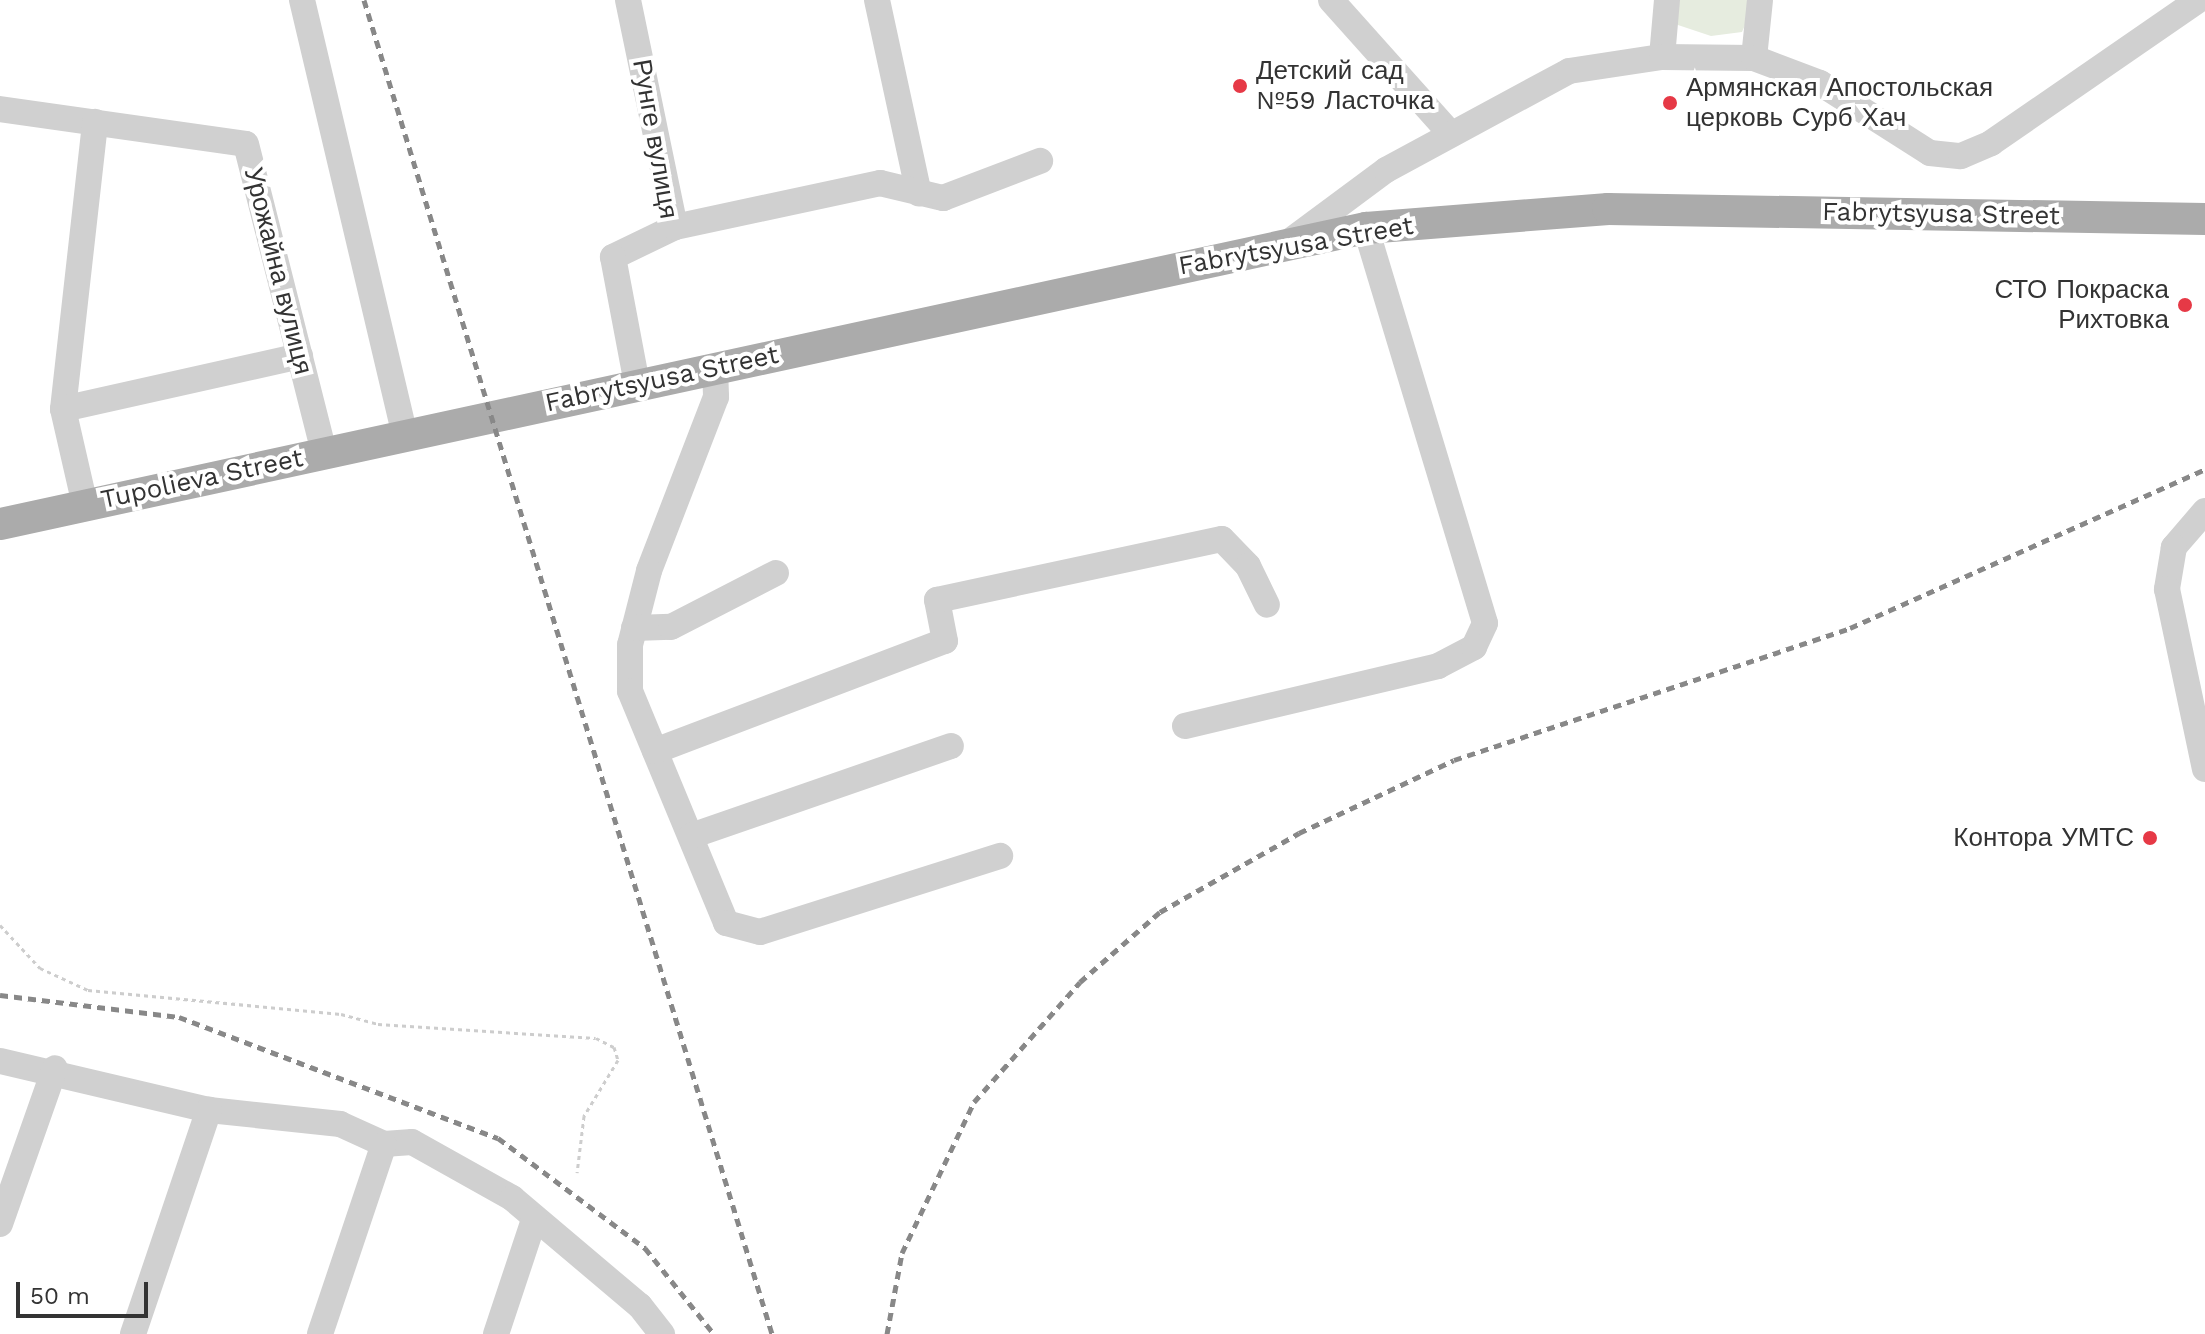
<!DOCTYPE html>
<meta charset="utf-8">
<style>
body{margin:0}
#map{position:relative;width:2205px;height:1334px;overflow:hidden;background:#fff;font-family:"Work Sans",sans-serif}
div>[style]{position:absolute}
.green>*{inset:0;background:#e6ecdf}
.path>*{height:3px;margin-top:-1.5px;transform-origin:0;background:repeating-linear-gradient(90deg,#cdcdcd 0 4px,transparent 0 8px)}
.minor>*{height:26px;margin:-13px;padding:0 13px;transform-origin:13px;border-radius:13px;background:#d0d0d0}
.major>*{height:32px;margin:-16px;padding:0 16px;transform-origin:16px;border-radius:16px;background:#ababab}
.rail>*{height:5px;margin-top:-2.5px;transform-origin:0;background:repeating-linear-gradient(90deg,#888 0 8px,transparent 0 14px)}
.dots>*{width:22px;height:22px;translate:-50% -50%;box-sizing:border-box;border:4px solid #fff;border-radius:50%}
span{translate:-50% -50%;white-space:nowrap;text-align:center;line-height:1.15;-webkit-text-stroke:8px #fff;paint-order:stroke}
.poi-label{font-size:26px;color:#333}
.left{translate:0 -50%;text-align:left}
.right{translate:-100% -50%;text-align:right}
.street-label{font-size:26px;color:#333}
.scale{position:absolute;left:16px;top:1282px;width:132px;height:36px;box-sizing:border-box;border:4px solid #333;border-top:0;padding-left:10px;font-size:24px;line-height:28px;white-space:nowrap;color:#333;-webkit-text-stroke:6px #fff;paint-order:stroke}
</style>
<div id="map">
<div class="green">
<div style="clip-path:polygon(1673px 0,1756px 0,1742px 32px,1711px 36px,1675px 24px)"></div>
</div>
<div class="path">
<div style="left:0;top:925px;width:59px;rotate:47.1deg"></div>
<div style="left:40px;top:968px;width:53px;rotate:24.6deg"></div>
<div style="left:88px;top:990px;width:254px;rotate:5.4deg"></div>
<div style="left:341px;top:1014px;width:38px;rotate:15deg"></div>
<div style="left:378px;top:1024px;width:218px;rotate:3.7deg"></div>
<div style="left:596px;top:1038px;width:20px;rotate:27deg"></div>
<div style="left:614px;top:1047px;width:14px;rotate:73deg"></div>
<div style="left:618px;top:1060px;width:66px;rotate:121.3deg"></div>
<div style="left:584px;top:1116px;width:57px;rotate:97deg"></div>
</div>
<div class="minor">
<div style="left:302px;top:0;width:447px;rotate:76.7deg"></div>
<div style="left:628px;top:0;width:232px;rotate:78.3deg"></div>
<div style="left:675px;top:227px;width:69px;rotate:154.2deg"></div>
<div style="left:613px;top:257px;width:129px;rotate:79.3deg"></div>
<div style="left:877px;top:0;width:198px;rotate:77.8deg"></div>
<div style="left:1331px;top:0;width:180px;rotate:48.2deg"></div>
<div style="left:1662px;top:57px;width:57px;rotate:-85deg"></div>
<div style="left:1754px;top:58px;width:58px;rotate:-84.1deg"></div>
<div style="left:0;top:109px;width:248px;rotate:8.1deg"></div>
<div style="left:246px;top:144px;width:319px;rotate:75.8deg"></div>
<div style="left:675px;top:227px;width:210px;rotate:-12.1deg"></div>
<div style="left:880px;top:183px;width:65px;rotate:13.4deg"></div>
<div style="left:943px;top:198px;width:104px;rotate:-20.9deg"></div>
<div style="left:1289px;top:242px;width:121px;rotate:-36.6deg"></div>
<div style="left:1386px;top:170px;width:208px;rotate:-28.4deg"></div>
<div style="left:1569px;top:71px;width:94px;rotate:-8.6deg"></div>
<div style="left:1662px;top:57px;width:92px;rotate:0.6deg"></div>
<div style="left:1754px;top:58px;width:71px;rotate:20.7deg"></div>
<div style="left:1820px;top:83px;width:130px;rotate:32.5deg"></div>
<div style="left:1930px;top:153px;width:31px;rotate:6deg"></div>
<div style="left:1961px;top:156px;width:33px;rotate:-23deg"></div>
<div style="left:1991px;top:143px;width:252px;rotate:-34.6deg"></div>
<div style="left:715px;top:367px;width:30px;rotate:88deg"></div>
<div style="left:716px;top:397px;width:186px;rotate:111.1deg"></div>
<div style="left:649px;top:571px;width:76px;rotate:104.4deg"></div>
<div style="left:630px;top:645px;width:46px;rotate:90deg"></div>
<div style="left:630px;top:691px;width:251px;rotate:67.5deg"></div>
<div style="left:726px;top:923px;width:35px;rotate:15deg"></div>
<div style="left:760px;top:932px;width:252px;rotate:-17.6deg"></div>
<div style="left:63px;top:409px;width:289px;rotate:-83.6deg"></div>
<div style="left:85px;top:505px;width:98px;rotate:-102.9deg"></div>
<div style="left:63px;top:409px;width:243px;rotate:-12.6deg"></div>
<div style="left:2205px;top:511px;width:48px;rotate:130.7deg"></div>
<div style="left:2174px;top:547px;width:43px;rotate:99.5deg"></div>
<div style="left:2167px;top:589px;width:184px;rotate:78.1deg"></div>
<div style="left:634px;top:628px;width:37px;rotate:-2deg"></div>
<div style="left:671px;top:627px;width:118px;rotate:-27.2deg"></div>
<div style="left:1185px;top:726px;width:260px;rotate:-13.3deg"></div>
<div style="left:1438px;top:666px;width:41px;rotate:-27.8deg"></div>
<div style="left:1474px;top:647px;width:26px;rotate:-65deg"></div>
<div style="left:1485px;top:623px;width:413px;rotate:-106.8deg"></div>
<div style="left:655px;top:751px;width:310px;rotate:-20.8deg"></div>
<div style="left:945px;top:641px;width:42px;rotate:-101deg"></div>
<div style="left:937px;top:600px;width:291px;rotate:-12.1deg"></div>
<div style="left:1222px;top:539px;width:37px;rotate:46deg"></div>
<div style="left:1248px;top:566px;width:43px;rotate:64deg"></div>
<div style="left:691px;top:836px;width:275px;rotate:-19.1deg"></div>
<div style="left:0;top:1061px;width:215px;rotate:13.2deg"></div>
<div style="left:209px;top:1110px;width:132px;rotate:6.1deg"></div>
<div style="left:340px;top:1124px;width:48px;rotate:24.4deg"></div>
<div style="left:384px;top:1144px;width:28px;rotate:-4deg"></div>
<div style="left:412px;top:1142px;width:115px;rotate:29.2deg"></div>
<div style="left:512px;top:1198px;width:167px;rotate:40.2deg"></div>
<div style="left:640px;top:1306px;width:36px;rotate:52deg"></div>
<div style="left:0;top:1224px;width:165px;rotate:-70.6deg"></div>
<div style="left:133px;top:1334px;width:237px;rotate:-71.3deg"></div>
<div style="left:320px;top:1334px;width:200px;rotate:-71.4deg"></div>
<div style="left:496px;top:1334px;width:120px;rotate:-71.6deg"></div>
</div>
<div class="major">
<div style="left:0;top:524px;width:1398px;rotate:-12.23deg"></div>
<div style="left:1366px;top:228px;width:243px;rotate:-4.5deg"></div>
<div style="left:1608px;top:209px;width:597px;rotate:0.96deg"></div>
</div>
<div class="rail">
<div style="left:364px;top:0;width:1395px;rotate:72.99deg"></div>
<div style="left:0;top:995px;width:180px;rotate:7deg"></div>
<div style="left:179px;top:1017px;width:341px;rotate:20.8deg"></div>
<div style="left:498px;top:1138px;width:184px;rotate:36.8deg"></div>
<div style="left:645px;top:1248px;width:110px;rotate:51.3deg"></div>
<div style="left:887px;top:1334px;width:82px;rotate:-79.5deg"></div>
<div style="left:902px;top:1253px;width:167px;rotate:-64.5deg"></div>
<div style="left:974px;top:1102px;width:160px;rotate:-48.5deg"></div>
<div style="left:1080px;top:982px;width:106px;rotate:-41.2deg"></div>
<div style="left:1160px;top:912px;width:160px;rotate:-29.6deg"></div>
<div style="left:1299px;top:833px;width:171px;rotate:-25.2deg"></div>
<div style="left:1454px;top:760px;width:417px;rotate:-18.4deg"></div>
<div style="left:1850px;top:628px;width:389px;rotate:-24.1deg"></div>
</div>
<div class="dots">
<div style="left:1240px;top:86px;background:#e63946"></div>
<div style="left:1670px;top:103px;background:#e63946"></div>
<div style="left:2185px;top:305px;background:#e63946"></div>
<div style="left:2150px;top:838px;background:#e63946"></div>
</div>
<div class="poi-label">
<span class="left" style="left:1256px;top:86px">Детский сад<br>№59 Ласточка</span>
<span class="left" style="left:1686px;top:103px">Армянская Апостольская<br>церковь Сурб Хач</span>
<span class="right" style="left:2169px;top:305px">СТО Покраска<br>Рихтовка</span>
<span class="right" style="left:2134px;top:838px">Контора УМТС</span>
</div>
<div class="street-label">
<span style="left:655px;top:139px;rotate:80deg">Рунге вулиця</span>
<span style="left:1941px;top:214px;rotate:1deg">Fabrytsyusa Street</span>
<span style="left:1296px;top:246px;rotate:-10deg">Fabrytsyusa Street</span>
<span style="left:278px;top:271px;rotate:76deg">Урожайна вулиця</span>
<span style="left:662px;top:379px;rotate:-12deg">Fabrytsyusa Street</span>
<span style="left:202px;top:479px;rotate:-12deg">Tupolieva Street</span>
</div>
<div class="scale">50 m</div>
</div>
